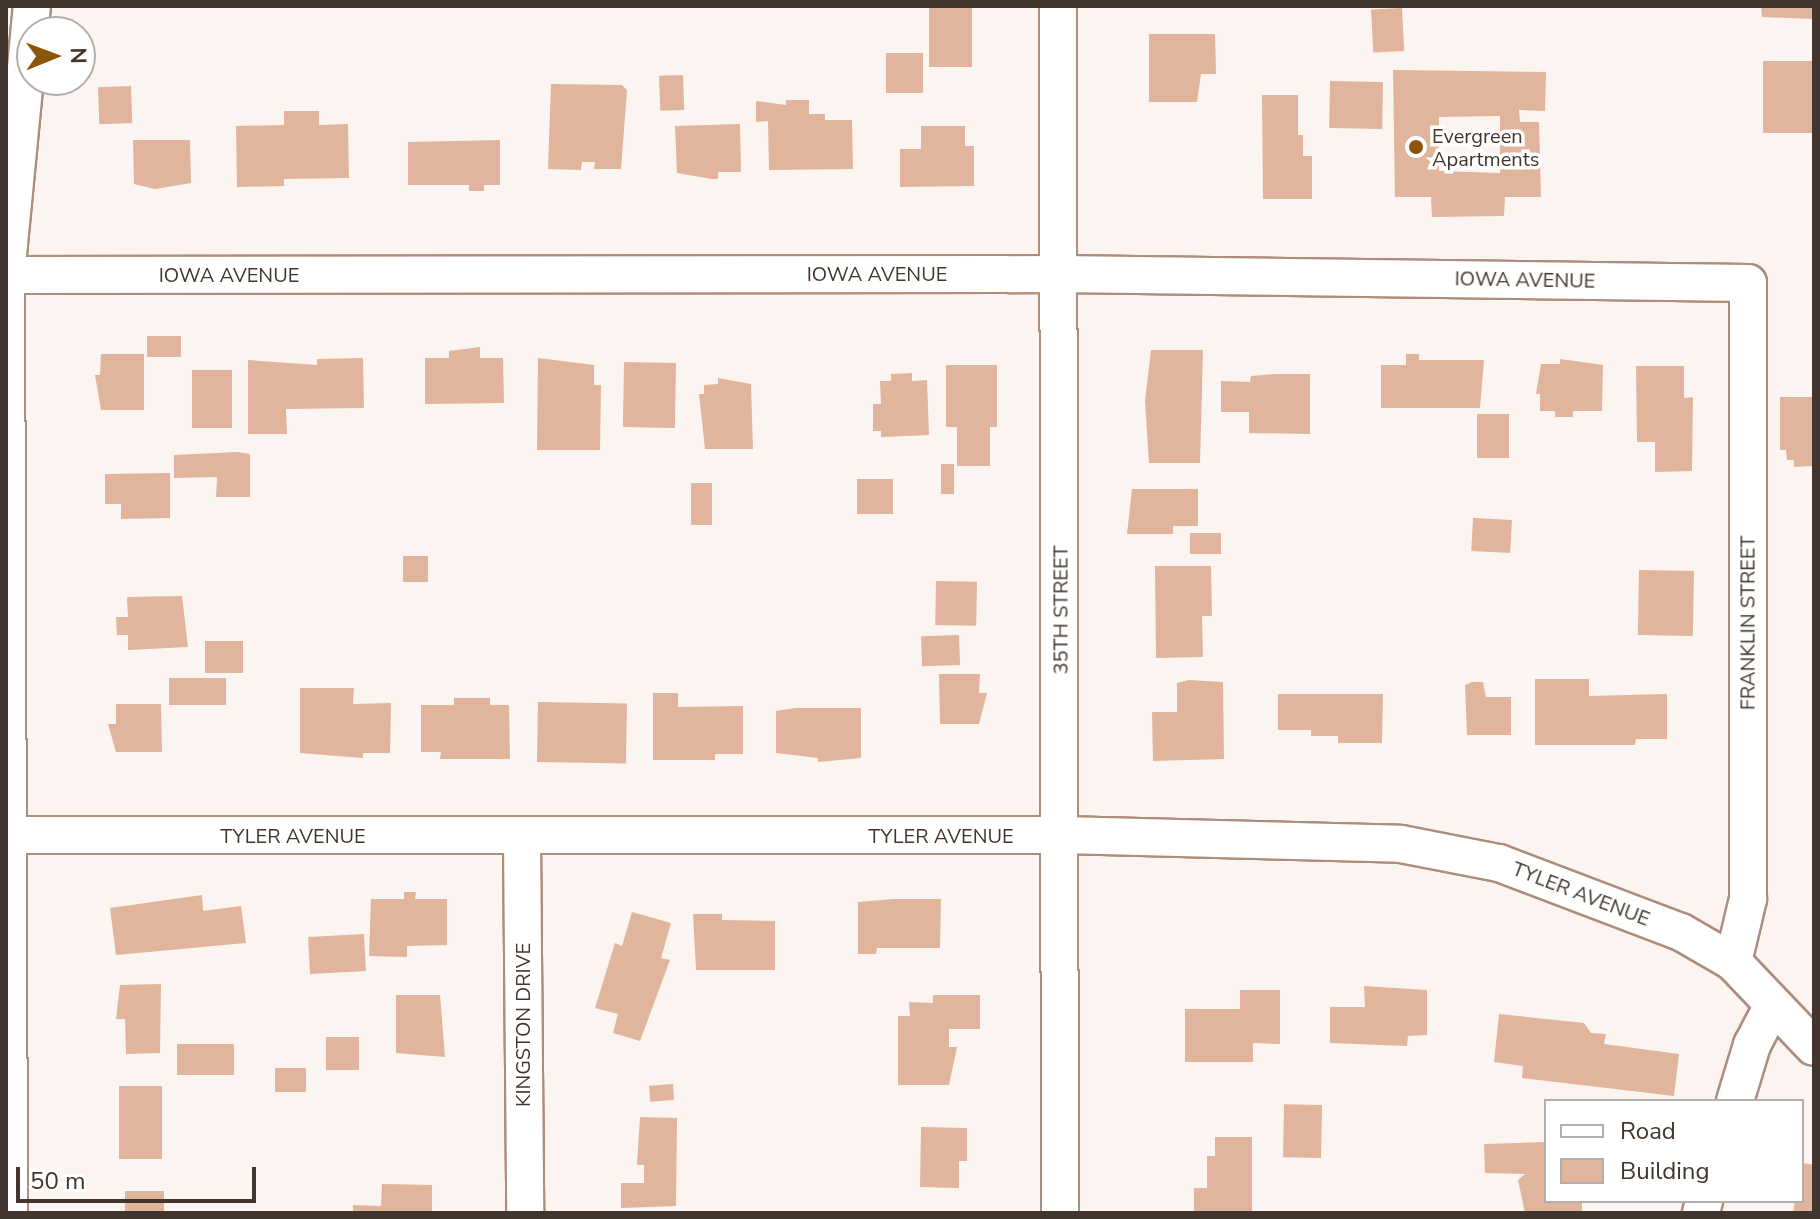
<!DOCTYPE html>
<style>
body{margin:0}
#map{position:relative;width:1820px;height:1219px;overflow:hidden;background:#fbf4f0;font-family:"Nunito Sans",sans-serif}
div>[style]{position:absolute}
.building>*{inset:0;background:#e1b49c;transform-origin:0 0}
.roads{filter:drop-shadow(2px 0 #ad8d7c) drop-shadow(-2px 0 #ad8d7c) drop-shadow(0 2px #ad8d7c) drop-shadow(0 -2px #ad8d7c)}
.minor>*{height:36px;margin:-18px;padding:0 18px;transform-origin:18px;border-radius:18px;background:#fff}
.dots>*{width:22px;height:22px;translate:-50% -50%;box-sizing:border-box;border:4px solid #fff;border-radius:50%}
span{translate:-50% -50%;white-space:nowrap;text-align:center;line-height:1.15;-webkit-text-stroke:7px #fff;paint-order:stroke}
.poi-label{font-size:20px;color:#42352e}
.left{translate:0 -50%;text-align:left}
.street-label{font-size:20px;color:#42352e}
.frame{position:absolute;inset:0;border:8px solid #42352e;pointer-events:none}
.legend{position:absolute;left:1544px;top:1099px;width:260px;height:104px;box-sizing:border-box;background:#fff;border:2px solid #b3aeab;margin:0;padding:10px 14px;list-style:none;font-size:24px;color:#42352e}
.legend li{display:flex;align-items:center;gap:16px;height:40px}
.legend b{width:40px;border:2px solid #b3aeab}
.north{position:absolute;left:16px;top:16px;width:80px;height:80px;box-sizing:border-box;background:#fff;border:2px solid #b3aeab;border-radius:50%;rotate:89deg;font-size:22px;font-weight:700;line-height:32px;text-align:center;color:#42352e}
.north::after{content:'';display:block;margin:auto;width:28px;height:36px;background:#8c5507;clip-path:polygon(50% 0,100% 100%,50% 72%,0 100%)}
.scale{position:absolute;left:16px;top:1167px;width:240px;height:36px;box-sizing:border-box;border:4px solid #42352e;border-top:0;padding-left:10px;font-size:24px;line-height:28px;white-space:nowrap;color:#42352e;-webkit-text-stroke:6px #fff;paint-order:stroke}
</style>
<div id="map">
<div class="building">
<div style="left:929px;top:6px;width:43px;height:61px"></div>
<div style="clip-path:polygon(1761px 6px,1814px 6px,1814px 19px,1762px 17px)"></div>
<div style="left:1402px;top:8px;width:43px;height:31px;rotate:87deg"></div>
<div style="clip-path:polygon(1149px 34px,1215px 34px,1216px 74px,1201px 74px,1197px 102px,1149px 102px)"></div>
<div style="left:886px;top:53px;width:37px;height:40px"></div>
<div style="left:1814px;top:61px;width:72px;height:51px;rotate:90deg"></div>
<div style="clip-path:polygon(evenodd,1393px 70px,1546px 72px,1545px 111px,1519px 110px,1520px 122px,1539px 122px,1541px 197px,1505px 197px,1504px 216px,1432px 217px,1431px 197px,1395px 197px,1393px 70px,1500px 116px,1500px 173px,1439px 171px,1439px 117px,1500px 116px)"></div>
<div style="left:683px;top:75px;width:35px;height:24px;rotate:88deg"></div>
<div style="left:1383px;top:82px;width:47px;height:53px;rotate:91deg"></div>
<div style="clip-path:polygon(551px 84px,622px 85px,627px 90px,621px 169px,594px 169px,595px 162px,582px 162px,581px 170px,548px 169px)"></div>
<div style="left:131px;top:86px;width:37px;height:33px;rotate:88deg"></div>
<div style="clip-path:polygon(1262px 95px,1298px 95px,1298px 135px,1303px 135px,1303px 156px,1312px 156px,1312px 199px,1263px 199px)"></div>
<div style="clip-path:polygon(786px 100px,809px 100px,809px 114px,825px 114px,825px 120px,852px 120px,853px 169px,769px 170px,768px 121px,756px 122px,756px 101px,786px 105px)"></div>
<div style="clip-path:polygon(284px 111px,319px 111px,319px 125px,348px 124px,349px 178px,284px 179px,284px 186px,237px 187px,236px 126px,284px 125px)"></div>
<div style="clip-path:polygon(740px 124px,741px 172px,718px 172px,718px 179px,712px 179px,677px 173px,675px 126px)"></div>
<div style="clip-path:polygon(921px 126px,965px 126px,965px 146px,974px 146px,974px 186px,900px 187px,900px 149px,921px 149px)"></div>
<div style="clip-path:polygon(133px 140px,190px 140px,191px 183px,155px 189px,134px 184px)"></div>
<div style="clip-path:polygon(500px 140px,500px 185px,484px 185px,484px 191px,469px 191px,469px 185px,408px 185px,408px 142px)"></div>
<div style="left:147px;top:336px;width:34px;height:21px"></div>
<div style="clip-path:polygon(480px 347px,480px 358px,503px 358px,504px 403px,425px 404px,425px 358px,449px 358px,449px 351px)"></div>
<div style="clip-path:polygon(1151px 350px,1203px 350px,1200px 463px,1149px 463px,1145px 401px)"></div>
<div style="clip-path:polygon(101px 354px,144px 354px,144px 410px,101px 410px,95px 375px,100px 375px)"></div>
<div style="clip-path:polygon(1406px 354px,1419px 354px,1419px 360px,1484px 360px,1480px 408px,1381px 408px,1381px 365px,1406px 365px)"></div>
<div style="clip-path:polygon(363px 358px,364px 408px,286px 409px,287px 434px,248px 434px,248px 360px,317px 365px,317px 359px)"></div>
<div style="clip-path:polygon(538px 358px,594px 365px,594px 385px,601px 385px,600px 450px,537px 450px)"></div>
<div style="clip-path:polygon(1560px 359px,1603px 365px,1602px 411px,1573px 411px,1573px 417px,1555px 417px,1555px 411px,1540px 411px,1540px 394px,1536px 394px,1541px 364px,1560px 364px)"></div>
<div style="left:676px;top:363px;width:65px;height:52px;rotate:91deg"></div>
<div style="clip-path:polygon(946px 365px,997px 365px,997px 427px,990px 427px,990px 466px,957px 466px,957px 427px,946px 427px)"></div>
<div style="clip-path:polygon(1636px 366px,1684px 366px,1684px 398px,1693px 397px,1692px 471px,1655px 472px,1655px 442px,1637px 442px)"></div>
<div style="left:192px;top:370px;width:40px;height:58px"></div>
<div style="clip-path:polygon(912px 373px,912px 381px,927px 380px,929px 435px,881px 437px,881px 431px,873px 431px,873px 404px,881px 404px,880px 381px,891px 381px,891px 374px)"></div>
<div style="clip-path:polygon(1276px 374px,1310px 374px,1310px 434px,1249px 433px,1249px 412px,1221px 412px,1221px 381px,1250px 382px,1251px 376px)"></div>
<div style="clip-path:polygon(718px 378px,751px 384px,753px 449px,705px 449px,699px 394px,704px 394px,704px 385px,718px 384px)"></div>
<div style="clip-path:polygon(1780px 397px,1814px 397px,1812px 466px,1794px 467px,1794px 460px,1787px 460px,1786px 450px,1780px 450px)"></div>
<div style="left:1477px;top:414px;width:32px;height:44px"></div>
<div style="clip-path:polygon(238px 452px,250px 454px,250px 497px,216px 497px,217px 477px,174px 478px,174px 455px)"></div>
<div style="left:941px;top:464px;width:13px;height:30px"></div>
<div style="clip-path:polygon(170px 473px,170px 518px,121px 519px,121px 504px,105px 504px,105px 474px)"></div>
<div style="left:893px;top:479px;width:35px;height:36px;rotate:90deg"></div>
<div style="left:691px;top:483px;width:21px;height:42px"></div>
<div style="clip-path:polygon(1132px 489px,1198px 489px,1198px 526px,1173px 526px,1173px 534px,1127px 534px)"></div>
<div style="left:1473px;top:518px;width:39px;height:33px;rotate:3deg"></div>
<div style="left:1190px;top:533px;width:31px;height:21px"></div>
<div style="left:428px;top:556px;width:26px;height:25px;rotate:90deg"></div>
<div style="clip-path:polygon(1155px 566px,1211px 566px,1212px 616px,1202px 616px,1203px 657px,1156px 658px)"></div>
<div style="left:1639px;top:570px;width:55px;height:65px;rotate:1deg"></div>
<div style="left:936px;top:581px;width:41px;height:44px;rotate:1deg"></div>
<div style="clip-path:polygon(182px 596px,188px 647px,128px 650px,128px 635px,117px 635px,116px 617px,128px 617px,127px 597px)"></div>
<div style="left:959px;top:635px;width:30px;height:38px;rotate:88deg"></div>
<div style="left:205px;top:641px;width:38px;height:32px"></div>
<div style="clip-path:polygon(939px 674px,980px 674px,979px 693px,987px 693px,979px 724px,940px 724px)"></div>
<div style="left:169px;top:678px;width:57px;height:27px"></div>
<div style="clip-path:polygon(1535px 679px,1589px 679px,1589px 696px,1667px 694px,1667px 739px,1636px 739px,1635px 745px,1535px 745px)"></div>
<div style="clip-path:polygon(1189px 680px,1223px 682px,1224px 759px,1153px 761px,1152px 712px,1177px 712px,1177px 683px)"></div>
<div style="clip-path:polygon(1472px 682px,1483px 682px,1486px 697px,1511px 697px,1511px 735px,1467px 735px,1465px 685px)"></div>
<div style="clip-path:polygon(300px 688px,354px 688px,353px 704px,391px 703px,390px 753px,363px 753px,363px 758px,300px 753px)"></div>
<div style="clip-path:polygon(653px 693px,678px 693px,678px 707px,743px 706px,743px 754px,715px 754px,715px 760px,653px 760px)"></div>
<div style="clip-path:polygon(1278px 694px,1383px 694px,1382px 743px,1338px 743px,1338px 736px,1311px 736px,1311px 730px,1278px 730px)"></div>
<div style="clip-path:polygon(454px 698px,490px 698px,490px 705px,509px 705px,510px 759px,440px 759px,441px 752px,421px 752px,421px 705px,454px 705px)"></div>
<div style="left:538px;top:702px;width:89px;height:60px;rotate:1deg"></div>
<div style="clip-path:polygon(116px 704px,161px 704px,162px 752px,116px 752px,108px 724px,116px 724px)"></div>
<div style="clip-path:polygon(795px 708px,861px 708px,861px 758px,818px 762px,818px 758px,776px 753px,776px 711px)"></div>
<div style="clip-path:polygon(404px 892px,416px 892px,415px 899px,447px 899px,447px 945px,407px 946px,407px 957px,369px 956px,371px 899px,404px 899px)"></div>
<div style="clip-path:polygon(202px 895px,203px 911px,241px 906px,246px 943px,116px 955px,110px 908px)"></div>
<div style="clip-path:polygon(894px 899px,941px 899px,940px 948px,877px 948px,876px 954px,858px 954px,858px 902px)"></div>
<div style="clip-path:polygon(632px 912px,671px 923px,661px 958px,670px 960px,640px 1041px,613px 1033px,618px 1014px,595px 1008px,615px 943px,622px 946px)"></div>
<div style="clip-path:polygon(693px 914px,722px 914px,722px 920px,775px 921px,775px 970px,696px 970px)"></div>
<div style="left:364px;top:934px;width:37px;height:56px;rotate:87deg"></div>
<div style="clip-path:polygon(161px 984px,160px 1053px,126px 1054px,125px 1019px,116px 1019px,120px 985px)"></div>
<div style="clip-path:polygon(1364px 986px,1427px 990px,1427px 1035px,1408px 1036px,1407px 1046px,1330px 1043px,1330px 1007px,1365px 1007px)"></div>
<div style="clip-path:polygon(1240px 990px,1280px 990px,1280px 1044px,1253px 1043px,1253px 1062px,1185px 1062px,1185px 1009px,1240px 1009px)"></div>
<div style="clip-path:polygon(396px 995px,440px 995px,445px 1057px,396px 1053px)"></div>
<div style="clip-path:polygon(933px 995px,980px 995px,980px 1029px,949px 1029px,949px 1047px,957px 1047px,949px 1085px,898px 1085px,898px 1016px,910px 1016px,909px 1002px,933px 1003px)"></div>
<div style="clip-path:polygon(1499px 1014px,1584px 1023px,1591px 1033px,1606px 1034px,1604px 1044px,1679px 1054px,1674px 1096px,1522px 1078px,1523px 1066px,1494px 1062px)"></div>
<div style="left:326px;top:1037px;width:33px;height:33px"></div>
<div style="left:177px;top:1044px;width:57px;height:31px"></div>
<div style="left:275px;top:1068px;width:31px;height:24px"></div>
<div style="left:673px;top:1084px;width:16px;height:24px;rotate:86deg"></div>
<div style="left:119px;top:1086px;width:43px;height:73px"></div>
<div style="left:1322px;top:1105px;width:53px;height:38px;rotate:91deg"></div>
<div style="clip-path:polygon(640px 1117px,677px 1118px,676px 1206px,621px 1208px,621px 1183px,644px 1183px,644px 1165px,637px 1165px)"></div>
<div style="clip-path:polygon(921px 1127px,967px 1128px,967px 1161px,959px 1161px,959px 1188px,920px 1187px)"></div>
<div style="clip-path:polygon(1215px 1137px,1252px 1137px,1252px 1213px,1194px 1213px,1194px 1188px,1207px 1188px,1207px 1156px,1215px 1156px)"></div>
<div style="clip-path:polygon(1546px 1142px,1546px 1201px,1582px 1201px,1582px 1213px,1525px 1213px,1518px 1180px,1525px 1174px,1485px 1173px,1484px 1144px)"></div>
<div style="clip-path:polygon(1803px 1163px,1814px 1165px,1814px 1213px,1793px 1213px,1795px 1201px,1802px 1201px)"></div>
<div style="clip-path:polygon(382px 1184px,432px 1185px,432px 1213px,353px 1213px,353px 1205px,381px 1206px)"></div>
<div style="left:125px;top:1191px;width:39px;height:22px"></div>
</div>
<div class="roads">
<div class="minor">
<div style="left:1058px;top:6px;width:1207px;rotate:89.91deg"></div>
<div style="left:6px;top:275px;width:1053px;rotate:-0.05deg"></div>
<div style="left:1059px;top:274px;width:689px;rotate:0.75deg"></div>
<div style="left:1748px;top:283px;width:616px;rotate:90deg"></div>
<div style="left:1748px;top:899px;width:65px;rotate:103.4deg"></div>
<div style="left:8px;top:835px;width:1055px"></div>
<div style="left:1063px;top:835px;width:338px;rotate:1.5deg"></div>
<div style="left:1401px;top:844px;width:100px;rotate:11deg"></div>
<div style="left:1499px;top:863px;width:195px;rotate:20.8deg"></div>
<div style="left:1681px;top:932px;width:60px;rotate:30deg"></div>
<div style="left:1733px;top:962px;width:117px;rotate:46.4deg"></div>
<div style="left:522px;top:838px;width:375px;rotate:89.5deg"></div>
<div style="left:1735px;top:1101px;width:59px;rotate:-73.1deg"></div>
<div style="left:1752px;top:1045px;width:45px;rotate:-62.3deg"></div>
<div style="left:9px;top:1213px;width:938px;rotate:-90.18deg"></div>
<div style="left:6px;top:275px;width:270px;rotate:-84.5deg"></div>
<div style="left:1701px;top:1213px;width:12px;rotate:-76deg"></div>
</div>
</div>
<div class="dots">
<div style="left:1416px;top:147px;background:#8c5507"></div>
</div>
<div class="poi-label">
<span class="left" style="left:1432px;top:148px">Evergreen<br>Apartments</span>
</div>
<div class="street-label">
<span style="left:877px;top:274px">IOWA AVENUE</span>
<span style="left:229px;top:275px">IOWA AVENUE</span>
<span style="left:1525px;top:280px;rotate:1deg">IOWA AVENUE</span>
<span style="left:1061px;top:610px;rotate:-90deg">35TH STREET</span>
<span style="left:1748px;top:623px;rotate:-90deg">FRANKLIN STREET</span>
<span style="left:293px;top:836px">TYLER AVENUE</span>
<span style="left:941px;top:836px">TYLER AVENUE</span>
<span style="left:1581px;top:894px;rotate:21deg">TYLER AVENUE</span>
<span style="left:523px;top:1025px;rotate:-90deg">KINGSTON DRIVE</span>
</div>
<div class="frame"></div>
<ul class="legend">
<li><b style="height:10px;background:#fff"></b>Road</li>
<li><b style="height:22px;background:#e1b49c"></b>Building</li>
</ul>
<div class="north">N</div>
<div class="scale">50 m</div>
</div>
